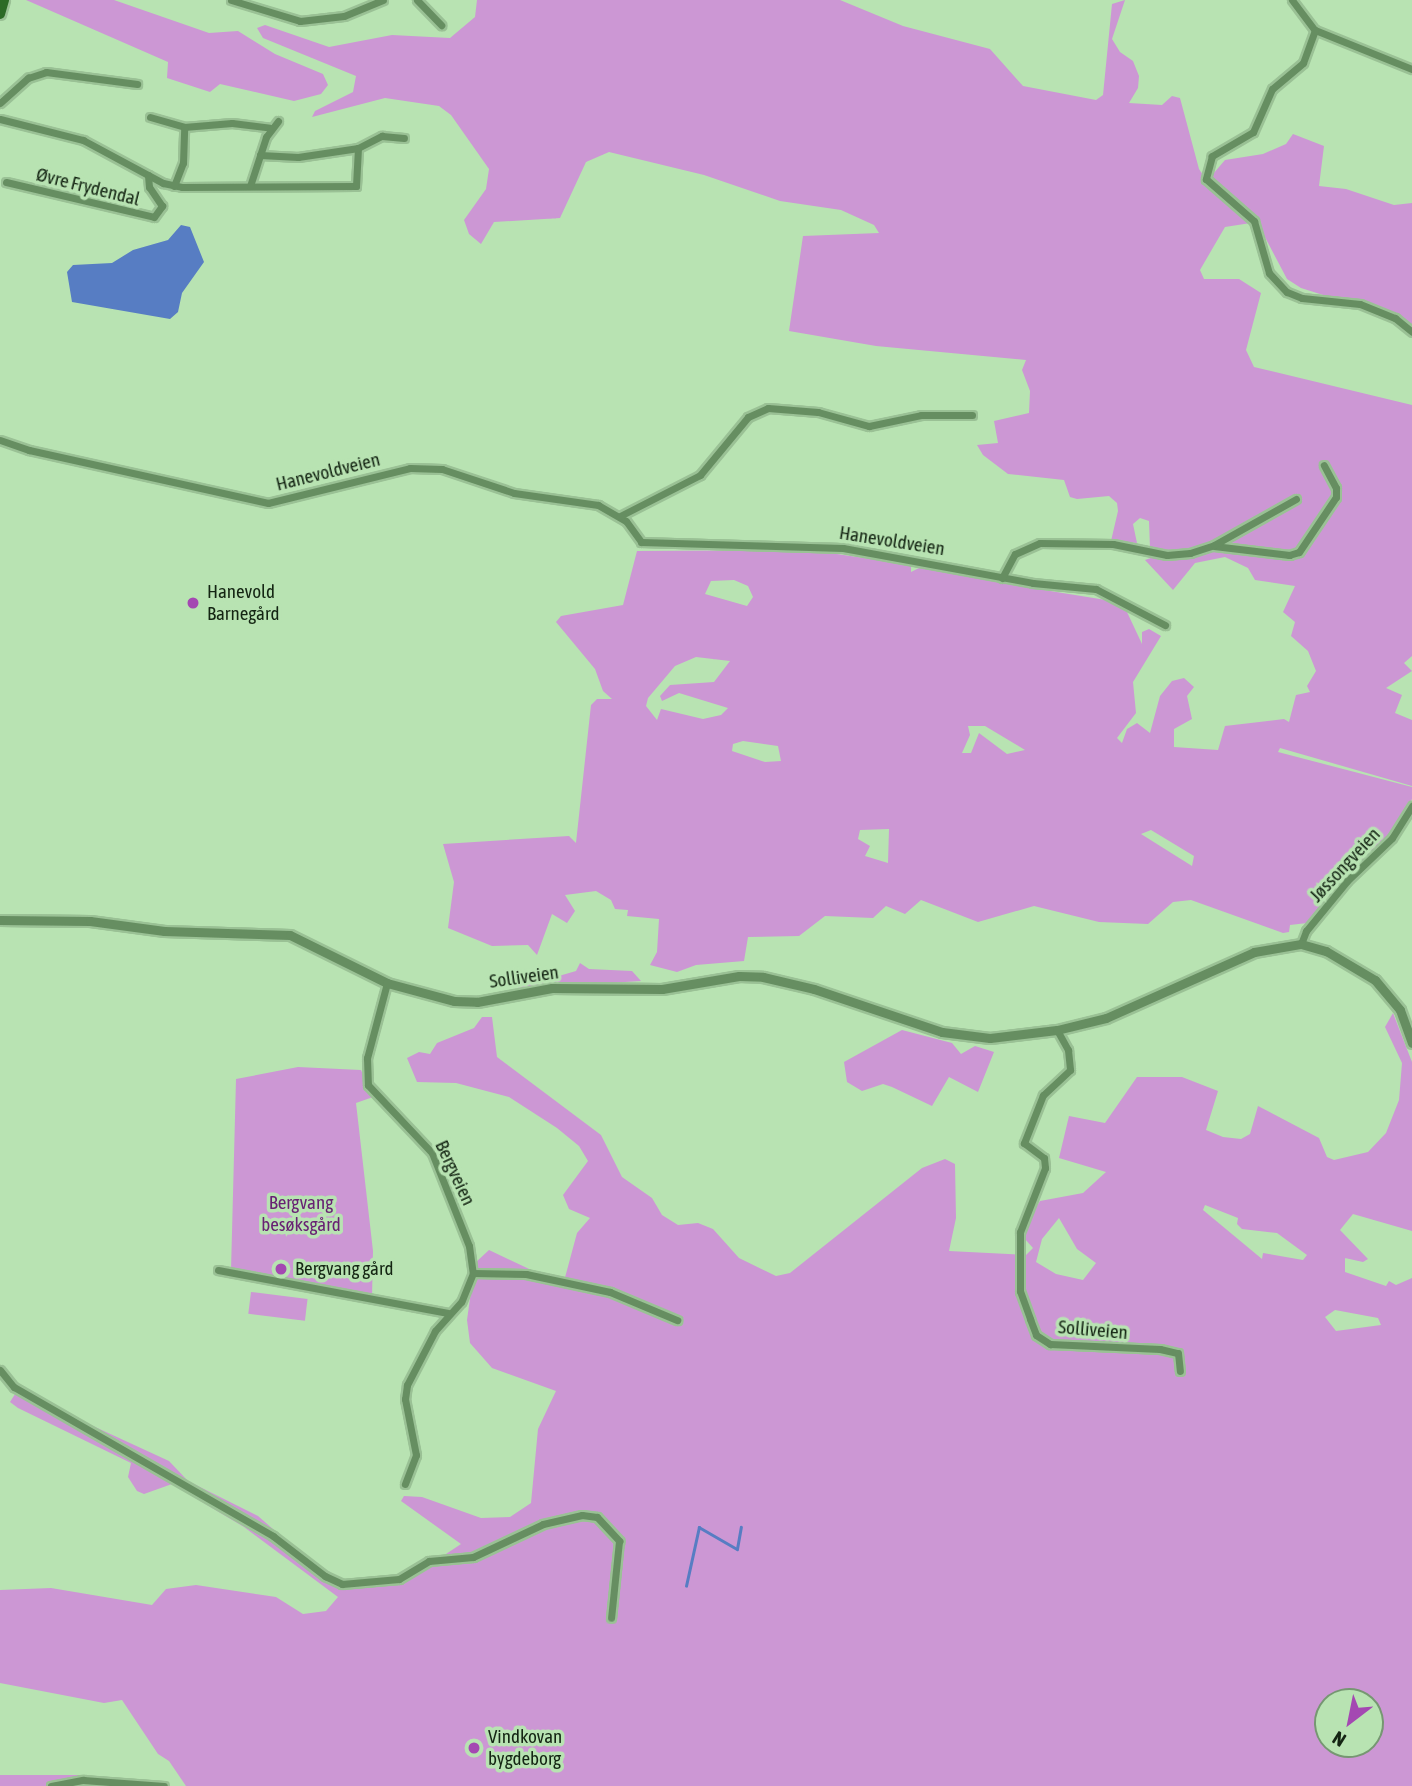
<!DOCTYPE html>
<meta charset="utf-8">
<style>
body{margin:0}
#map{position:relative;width:1412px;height:1786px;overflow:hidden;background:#b8e3b2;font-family:"Asap Condensed",sans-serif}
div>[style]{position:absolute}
.green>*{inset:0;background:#cc97d4;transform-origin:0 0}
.water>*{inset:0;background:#577dc3}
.stream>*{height:2.5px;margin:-1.25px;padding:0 1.25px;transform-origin:1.25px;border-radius:1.25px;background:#577dc3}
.roads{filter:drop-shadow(2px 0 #9ac195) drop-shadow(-2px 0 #9ac195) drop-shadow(0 2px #9ac195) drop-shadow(0 -2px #9ac195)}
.minor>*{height:7px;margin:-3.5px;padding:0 3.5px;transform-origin:3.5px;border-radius:3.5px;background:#668e61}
.tertiary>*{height:9px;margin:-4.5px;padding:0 4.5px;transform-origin:4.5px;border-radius:4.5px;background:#668e61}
.secondary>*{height:10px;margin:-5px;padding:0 5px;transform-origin:5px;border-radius:5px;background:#2c6a26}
.dots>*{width:19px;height:19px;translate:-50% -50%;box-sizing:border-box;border:4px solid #b8e3b2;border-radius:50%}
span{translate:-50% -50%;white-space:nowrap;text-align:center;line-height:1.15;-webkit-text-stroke:7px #b8e3b2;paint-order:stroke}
.street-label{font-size:19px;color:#142513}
.poi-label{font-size:19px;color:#142513}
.left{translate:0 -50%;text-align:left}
.park-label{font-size:19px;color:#682173}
.north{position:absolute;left:1314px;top:1688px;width:70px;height:70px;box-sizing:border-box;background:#b8e3b2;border:2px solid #769772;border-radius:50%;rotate:212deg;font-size:19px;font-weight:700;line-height:28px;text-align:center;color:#142513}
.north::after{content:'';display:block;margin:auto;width:24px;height:32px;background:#a448b2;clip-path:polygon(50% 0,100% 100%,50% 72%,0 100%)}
</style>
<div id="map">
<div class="green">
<div style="clip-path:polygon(26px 0,114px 0,209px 33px,238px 31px,275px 54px,323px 74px,328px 85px,321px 94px,294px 101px,220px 84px,210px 92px,167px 78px,168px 62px)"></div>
<div style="clip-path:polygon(evenodd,477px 0,840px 0,903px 26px,990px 49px,1023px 86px,1096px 100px,1103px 95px,1112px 4px,1125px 0,1112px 39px,1120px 52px,1133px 61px,1139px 76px,1138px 88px,1129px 103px,1162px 105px,1172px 96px,1180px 98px,1199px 169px,1207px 181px,1225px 160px,1263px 154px,1286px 144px,1293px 134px,1324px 146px,1319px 186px,1346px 189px,1394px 205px,1412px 203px,1412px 332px,1396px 318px,1301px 288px,1287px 279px,1257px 222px,1225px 227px,1200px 270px,1204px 279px,1239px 279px,1261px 293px,1246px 350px,1254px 367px,1412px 405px,1412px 656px,1404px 663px,1412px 671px,1386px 688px,1402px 695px,1395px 713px,1412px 720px,1412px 786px,1280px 748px,1278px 752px,1412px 787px,1412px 799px,1391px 833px,1307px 923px,1290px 925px,1289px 932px,1283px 933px,1191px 900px,1173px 902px,1148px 924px,1099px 922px,1034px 906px,978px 922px,921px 900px,905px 914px,886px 906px,873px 918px,825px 916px,799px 936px,748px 937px,744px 961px,696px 965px,677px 972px,650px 965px,657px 952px,659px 919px,627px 916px,628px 910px,615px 909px,611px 900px,596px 891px,565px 895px,575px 911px,567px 923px,552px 914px,537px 955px,528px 945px,492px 946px,448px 928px,454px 882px,443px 844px,569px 836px,576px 843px,591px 705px,597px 699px,612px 699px,603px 691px,595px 669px,556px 622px,561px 616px,623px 605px,637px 551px,810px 550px,911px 565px,911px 572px,925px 565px,1007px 584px,1106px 600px,1127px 612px,1142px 644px,1142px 632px,1149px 629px,1161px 636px,1133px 682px,1136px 713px,1117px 738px,1122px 743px,1127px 729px,1137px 723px,1150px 733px,1160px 696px,1172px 681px,1184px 678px,1194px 687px,1187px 696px,1192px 719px,1174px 729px,1174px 747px,1218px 750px,1225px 726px,1284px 719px,1289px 722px,1296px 695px,1310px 692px,1307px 686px,1316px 671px,1308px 651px,1291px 636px,1295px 622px,1283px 612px,1295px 586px,1255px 580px,1248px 568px,1225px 557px,1195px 563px,1173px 590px,1145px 560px,1162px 554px,1150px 548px,1149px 521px,1140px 518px,1133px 524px,1137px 543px,1111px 541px,1118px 511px,1117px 503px,1109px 496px,1077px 499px,1070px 497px,1064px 480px,1008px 474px,983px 455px,977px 445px,998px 443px,994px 421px,1029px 413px,1030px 391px,1022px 370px,1026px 360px,876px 346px,789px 331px,803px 236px,879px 233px,874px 225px,841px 210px,780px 201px,704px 175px,609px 152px,586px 162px,560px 218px,494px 222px,481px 244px,469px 234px,464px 220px,486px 189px,489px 169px,451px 115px,439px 106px,385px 98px,312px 117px,315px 111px,353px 92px,356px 76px,263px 38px,257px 28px,265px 25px,329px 47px,392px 35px,450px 38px,475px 17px,477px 0,734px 580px,748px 586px,753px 597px,747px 606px,705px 594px,711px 581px,734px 580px,477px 0,696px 657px,730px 661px,714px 682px,670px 685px,660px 696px,662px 701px,679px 693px,728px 708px,721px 715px,703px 719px,661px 709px,657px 720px,646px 706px,648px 698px,675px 666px,696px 657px,477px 0,968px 726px,985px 726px,1025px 750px,1007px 754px,979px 733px,971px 753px,962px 753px,970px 735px,968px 726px,477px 0,743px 741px,778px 746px,781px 761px,765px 762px,732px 751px,733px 744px,743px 741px,477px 0,889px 829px,888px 863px,865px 856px,870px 846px,858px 839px,860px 830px,889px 829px,477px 0,1151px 830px,1194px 856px,1192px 866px,1141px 834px,1151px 830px)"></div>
<div style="clip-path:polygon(580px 963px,589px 969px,632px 971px,641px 981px,514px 989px,576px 971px)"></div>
<div style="clip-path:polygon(evenodd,1393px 1013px,1412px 1062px,1412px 1231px,1353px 1214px,1340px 1230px,1368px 1259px,1363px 1262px,1345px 1258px,1345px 1272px,1386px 1286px,1389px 1281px,1396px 1285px,1412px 1278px,1412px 1786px,186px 1786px,169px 1761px,158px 1754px,122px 1700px,104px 1703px,0 1683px,0 1590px,51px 1588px,152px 1605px,166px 1589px,196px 1585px,276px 1597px,303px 1614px,326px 1611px,338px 1597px,244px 1527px,172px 1484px,144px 1494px,137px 1491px,128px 1477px,131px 1463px,18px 1408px,10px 1402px,17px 1391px,169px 1461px,188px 1481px,258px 1516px,326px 1575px,341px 1581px,389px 1582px,425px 1568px,461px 1544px,401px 1501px,404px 1496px,422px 1497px,481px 1518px,510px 1517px,531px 1503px,538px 1429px,556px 1391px,492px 1368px,470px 1343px,467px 1320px,475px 1263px,489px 1250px,563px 1285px,577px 1233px,590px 1218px,569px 1209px,563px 1195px,588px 1161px,579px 1146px,557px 1128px,509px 1097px,456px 1083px,417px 1082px,407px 1058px,419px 1052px,430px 1054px,437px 1043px,474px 1028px,482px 1017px,492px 1017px,497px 1057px,601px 1135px,622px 1177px,652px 1198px,662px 1215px,678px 1225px,698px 1223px,713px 1229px,739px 1258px,776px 1276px,790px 1273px,922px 1168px,945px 1159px,955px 1164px,956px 1218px,949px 1251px,1026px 1255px,1033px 1248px,1024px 1238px,1024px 1227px,1040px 1201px,1083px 1193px,1106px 1172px,1059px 1158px,1069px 1116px,1105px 1123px,1137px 1077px,1182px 1077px,1218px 1091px,1206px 1130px,1223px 1137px,1241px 1139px,1250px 1134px,1258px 1106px,1319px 1138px,1327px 1157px,1334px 1160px,1368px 1152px,1386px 1133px,1399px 1100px,1402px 1063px,1385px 1027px,1393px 1013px,1205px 1205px,1238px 1218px,1237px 1224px,1242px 1229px,1277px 1233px,1307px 1255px,1303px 1260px,1263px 1253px,1262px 1259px,1203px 1210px,1205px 1205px,1393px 1013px,1059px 1218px,1077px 1249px,1096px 1263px,1083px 1280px,1056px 1274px,1036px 1262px,1042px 1239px,1059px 1218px,1393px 1013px,1335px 1310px,1378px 1318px,1381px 1325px,1336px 1331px,1325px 1317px,1335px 1310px,1393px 1013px,1328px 1702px,1370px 1702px,1370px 1744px,1328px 1744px,1328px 1702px)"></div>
<div style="clip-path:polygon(902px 1030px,952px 1043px,961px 1054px,975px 1046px,994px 1052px,978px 1092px,949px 1077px,932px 1106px,892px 1087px,883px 1084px,862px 1091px,847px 1082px,844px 1062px)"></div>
<div style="clip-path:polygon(298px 1067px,361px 1070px,373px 1097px,356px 1103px,373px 1251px,372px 1298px,231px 1270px,236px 1079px)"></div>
<div style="left:251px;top:1292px;width:57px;height:22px;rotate:7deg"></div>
<div style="clip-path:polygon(0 1775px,86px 1775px,104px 1786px,0 1786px)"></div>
</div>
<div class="water">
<div style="clip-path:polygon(181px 225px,190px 227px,204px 262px,182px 293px,178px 312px,170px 319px,72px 302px,67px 272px,73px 265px,112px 263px,133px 250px,168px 240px)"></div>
</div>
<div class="stream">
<div style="left:686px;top:1586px;width:60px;rotate:-77.6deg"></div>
<div style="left:699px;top:1527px;width:44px;rotate:30.1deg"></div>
<div style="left:737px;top:1549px;width:22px;rotate:-80deg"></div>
</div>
<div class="roads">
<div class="minor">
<div style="left:231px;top:0;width:72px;rotate:16.9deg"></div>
<div style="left:300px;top:21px;width:44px;rotate:-6.5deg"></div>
<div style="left:344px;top:16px;width:42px;rotate:-22.3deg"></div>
<div style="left:417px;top:0;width:35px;rotate:46deg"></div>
<div style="left:1292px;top:0;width:38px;rotate:53deg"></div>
<div style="left:1315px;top:30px;width:105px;rotate:21.9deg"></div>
<div style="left:1315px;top:30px;width:35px;rotate:110deg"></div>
<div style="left:1303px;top:63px;width:40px;rotate:140deg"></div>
<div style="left:1272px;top:89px;width:47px;rotate:113.8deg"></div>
<div style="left:1253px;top:132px;width:48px;rotate:149.7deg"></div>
<div style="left:1212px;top:156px;width:24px;rotate:105deg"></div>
<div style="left:1206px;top:179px;width:64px;rotate:41.2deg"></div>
<div style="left:1254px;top:221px;width:54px;rotate:73.9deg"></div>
<div style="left:1269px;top:273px;width:26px;rotate:47deg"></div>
<div style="left:1287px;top:292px;width:16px;rotate:22deg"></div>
<div style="left:1302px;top:298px;width:58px;rotate:5.9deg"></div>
<div style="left:1360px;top:304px;width:38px;rotate:22deg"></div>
<div style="left:1395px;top:318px;width:22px;rotate:39deg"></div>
<div style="left:0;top:103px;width:38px;rotate:-42deg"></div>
<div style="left:28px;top:78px;width:19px;rotate:-18deg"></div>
<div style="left:46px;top:72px;width:92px;rotate:7.5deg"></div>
<div style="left:150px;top:117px;width:35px;rotate:16deg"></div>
<div style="left:184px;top:127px;width:48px;rotate:-4.8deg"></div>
<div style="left:232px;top:123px;width:38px;rotate:7deg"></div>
<div style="left:0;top:119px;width:86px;rotate:14.2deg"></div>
<div style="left:83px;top:140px;width:91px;rotate:28.3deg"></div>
<div style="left:163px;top:183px;width:19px;rotate:12deg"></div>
<div style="left:182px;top:187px;width:174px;rotate:-0.3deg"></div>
<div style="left:356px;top:186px;width:38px;rotate:-87deg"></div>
<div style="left:260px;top:155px;width:38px;rotate:3deg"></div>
<div style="left:298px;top:157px;width:61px;rotate:-8.5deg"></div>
<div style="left:358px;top:148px;width:27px;rotate:-27deg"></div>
<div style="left:382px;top:136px;width:22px;rotate:5deg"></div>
<div style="left:6px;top:182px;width:152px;rotate:13.3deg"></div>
<div style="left:154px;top:217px;width:14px;rotate:-54deg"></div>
<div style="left:162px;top:206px;width:23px;rotate:-124deg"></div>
<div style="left:149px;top:187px;width:12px;rotate:-95deg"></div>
<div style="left:174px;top:186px;width:25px;rotate:-69deg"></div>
<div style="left:183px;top:163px;width:36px;rotate:-88deg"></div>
<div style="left:250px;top:186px;width:52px;rotate:-71.9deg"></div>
<div style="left:266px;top:137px;width:20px;rotate:-53deg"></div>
<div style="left:0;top:440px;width:31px;rotate:19deg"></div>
<div style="left:29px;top:450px;width:245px;rotate:12.5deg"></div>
<div style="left:268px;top:503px;width:146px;rotate:-13.8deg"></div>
<div style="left:410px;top:468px;width:32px;rotate:2deg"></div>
<div style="left:442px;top:469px;width:76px;rotate:18.4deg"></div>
<div style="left:514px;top:493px;width:85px;rotate:8.1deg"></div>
<div style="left:598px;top:505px;width:32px;rotate:30deg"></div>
<div style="left:626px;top:521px;width:26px;rotate:54deg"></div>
<div style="left:641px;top:542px;width:202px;rotate:1.7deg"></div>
<div style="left:843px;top:548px;width:193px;rotate:10.4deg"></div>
<div style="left:1033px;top:583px;width:63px;rotate:5.4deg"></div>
<div style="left:1096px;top:589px;width:78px;rotate:27.6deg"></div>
<div style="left:620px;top:516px;width:90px;rotate:-27.1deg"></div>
<div style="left:700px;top:475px;width:75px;rotate:-50.4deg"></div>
<div style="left:748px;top:417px;width:22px;rotate:-24deg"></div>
<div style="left:768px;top:408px;width:50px;rotate:4.6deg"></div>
<div style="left:818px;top:412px;width:53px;rotate:15.4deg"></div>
<div style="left:869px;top:426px;width:53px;rotate:-11.9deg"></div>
<div style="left:921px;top:415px;width:51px"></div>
<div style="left:1214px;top:546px;width:76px;rotate:6.8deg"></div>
<div style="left:1289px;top:555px;width:10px;rotate:-17deg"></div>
<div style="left:1299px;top:552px;width:66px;rotate:-56.1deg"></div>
<div style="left:1336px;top:497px;width:9px;rotate:-90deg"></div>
<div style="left:1336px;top:488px;width:26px;rotate:-118deg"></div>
<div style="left:1002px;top:578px;width:27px;rotate:-62deg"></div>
<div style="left:1015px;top:554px;width:27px;rotate:-24deg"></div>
<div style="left:1040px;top:543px;width:73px;rotate:0.8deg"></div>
<div style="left:1113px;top:544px;width:55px;rotate:11.5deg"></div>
<div style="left:1167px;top:555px;width:23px;rotate:-5deg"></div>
<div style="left:1190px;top:553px;width:25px;rotate:-18deg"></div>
<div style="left:1214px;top:545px;width:94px;rotate:-29.3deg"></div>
<div style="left:1301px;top:944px;width:14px;rotate:-69deg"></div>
<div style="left:1306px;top:931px;width:65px;rotate:-50.6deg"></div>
<div style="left:1347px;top:881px;width:62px;rotate:-43.7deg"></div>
<div style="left:1392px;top:838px;width:38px;rotate:-58deg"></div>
<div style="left:387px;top:983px;width:78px;rotate:104.9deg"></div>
<div style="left:367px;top:1058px;width:27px;rotate:88deg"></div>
<div style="left:368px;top:1085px;width:93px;rotate:46.7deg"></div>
<div style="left:432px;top:1153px;width:100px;rotate:68.3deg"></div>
<div style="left:469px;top:1246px;width:27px;rotate:82deg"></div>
<div style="left:473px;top:1273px;width:31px;rotate:112deg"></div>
<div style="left:461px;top:1302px;width:39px;rotate:132deg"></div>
<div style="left:435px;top:1331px;width:61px;rotate:117.4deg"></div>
<div style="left:407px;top:1385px;width:14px;rotate:98deg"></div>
<div style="left:405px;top:1399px;width:57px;rotate:78.9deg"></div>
<div style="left:416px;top:1455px;width:31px;rotate:111deg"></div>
<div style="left:1057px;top:1030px;width:23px;rotate:61deg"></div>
<div style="left:1068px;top:1050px;width:20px;rotate:84deg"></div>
<div style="left:1070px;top:1070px;width:37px;rotate:137deg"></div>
<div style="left:1043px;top:1095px;width:52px;rotate:111.6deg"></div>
<div style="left:1024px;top:1143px;width:25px;rotate:37deg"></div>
<div style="left:1044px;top:1158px;width:10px;rotate:84deg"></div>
<div style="left:1045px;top:1168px;width:69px;rotate:111.3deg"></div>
<div style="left:1020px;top:1232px;width:59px;rotate:90deg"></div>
<div style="left:1020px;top:1291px;width:30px;rotate:70deg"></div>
<div style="left:1030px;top:1319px;width:17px;rotate:69deg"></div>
<div style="left:1036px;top:1335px;width:17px;rotate:33deg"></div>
<div style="left:1050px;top:1344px;width:110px;rotate:2.6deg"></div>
<div style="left:1160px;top:1349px;width:18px;rotate:13deg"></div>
<div style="left:1178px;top:1353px;width:18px;rotate:84deg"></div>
<div style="left:218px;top:1270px;width:234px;rotate:10.6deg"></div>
<div style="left:473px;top:1273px;width:53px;rotate:1.1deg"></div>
<div style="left:526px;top:1274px;width:86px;rotate:12.1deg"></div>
<div style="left:610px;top:1292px;width:73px;rotate:22.7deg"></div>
<div style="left:0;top:1370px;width:22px;rotate:51deg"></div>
<div style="left:14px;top:1387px;width:299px;rotate:29.9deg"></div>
<div style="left:273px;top:1536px;width:66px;rotate:37.6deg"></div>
<div style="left:325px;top:1576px;width:19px;rotate:25deg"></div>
<div style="left:342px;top:1584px;width:57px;rotate:-5deg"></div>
<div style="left:399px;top:1579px;width:35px;rotate:-31deg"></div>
<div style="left:429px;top:1561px;width:44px;rotate:-5.2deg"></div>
<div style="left:473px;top:1557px;width:77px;rotate:-25.2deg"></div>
<div style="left:543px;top:1524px;width:40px;rotate:-13deg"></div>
<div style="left:582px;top:1515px;width:15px;rotate:8deg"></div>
<div style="left:597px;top:1517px;width:33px;rotate:47deg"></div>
<div style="left:619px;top:1541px;width:77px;rotate:95.9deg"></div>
<div style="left:51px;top:1786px;width:33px;rotate:-11deg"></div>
<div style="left:83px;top:1780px;width:81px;rotate:4.2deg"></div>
</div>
<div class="tertiary">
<div style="left:0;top:920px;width:90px;rotate:0.6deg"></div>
<div style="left:90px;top:921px;width:75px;rotate:7.7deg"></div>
<div style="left:164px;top:931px;width:126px;rotate:1.8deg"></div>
<div style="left:290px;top:935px;width:108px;rotate:26.3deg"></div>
<div style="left:387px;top:983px;width:69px;rotate:15deg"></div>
<div style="left:454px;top:1001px;width:23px;rotate:2deg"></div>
<div style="left:477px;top:1002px;width:76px;rotate:-10.6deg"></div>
<div style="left:552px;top:988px;width:110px;rotate:0.5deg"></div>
<div style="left:662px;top:989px;width:78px;rotate:-9.6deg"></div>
<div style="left:739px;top:976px;width:24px;rotate:2deg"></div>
<div style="left:763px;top:977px;width:52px;rotate:13.2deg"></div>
<div style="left:814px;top:989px;width:135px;rotate:18.6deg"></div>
<div style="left:942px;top:1032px;width:48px;rotate:7.1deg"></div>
<div style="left:990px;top:1038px;width:67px;rotate:-6.8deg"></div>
<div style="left:1057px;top:1030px;width:50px;rotate:-13.8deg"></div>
<div style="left:1106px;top:1018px;width:162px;rotate:-24deg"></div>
<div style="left:1254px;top:952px;width:48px;rotate:-9.7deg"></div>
<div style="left:1301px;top:944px;width:26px;rotate:16deg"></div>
<div style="left:1326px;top:951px;width:57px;rotate:30.6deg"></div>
<div style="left:1375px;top:980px;width:39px;rotate:50deg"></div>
<div style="left:1400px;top:1010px;width:35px;rotate:70deg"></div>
</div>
<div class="secondary">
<div style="left:0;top:14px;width:15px;rotate:-74deg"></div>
</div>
</div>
<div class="dots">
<div style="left:193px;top:603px;background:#a448b2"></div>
<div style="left:281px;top:1269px;background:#a448b2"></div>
<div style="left:474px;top:1748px;background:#a448b2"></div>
</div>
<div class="street-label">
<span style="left:88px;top:187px;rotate:14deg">Øvre Frydendal</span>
<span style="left:328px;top:472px;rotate:-14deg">Hanevoldveien</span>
<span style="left:892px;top:541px;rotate:9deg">Hanevoldveien</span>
<span style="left:1345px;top:865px;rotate:-47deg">Jøssongveien</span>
<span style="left:524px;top:977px;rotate:-8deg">Solliveien</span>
<span style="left:455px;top:1173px;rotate:65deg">Bergveien</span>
<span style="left:1093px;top:1330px;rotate:5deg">Solliveien</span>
</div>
<div class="poi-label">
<span class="left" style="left:207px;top:603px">Hanevold<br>Barnegård</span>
<span class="left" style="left:295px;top:1269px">Bergvang gård</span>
<span class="left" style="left:488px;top:1748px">Vindkovan<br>bygdeborg</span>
</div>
<div class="park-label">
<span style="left:301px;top:1214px">Bergvang<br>besøksgård</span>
</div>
<div class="north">N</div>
</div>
